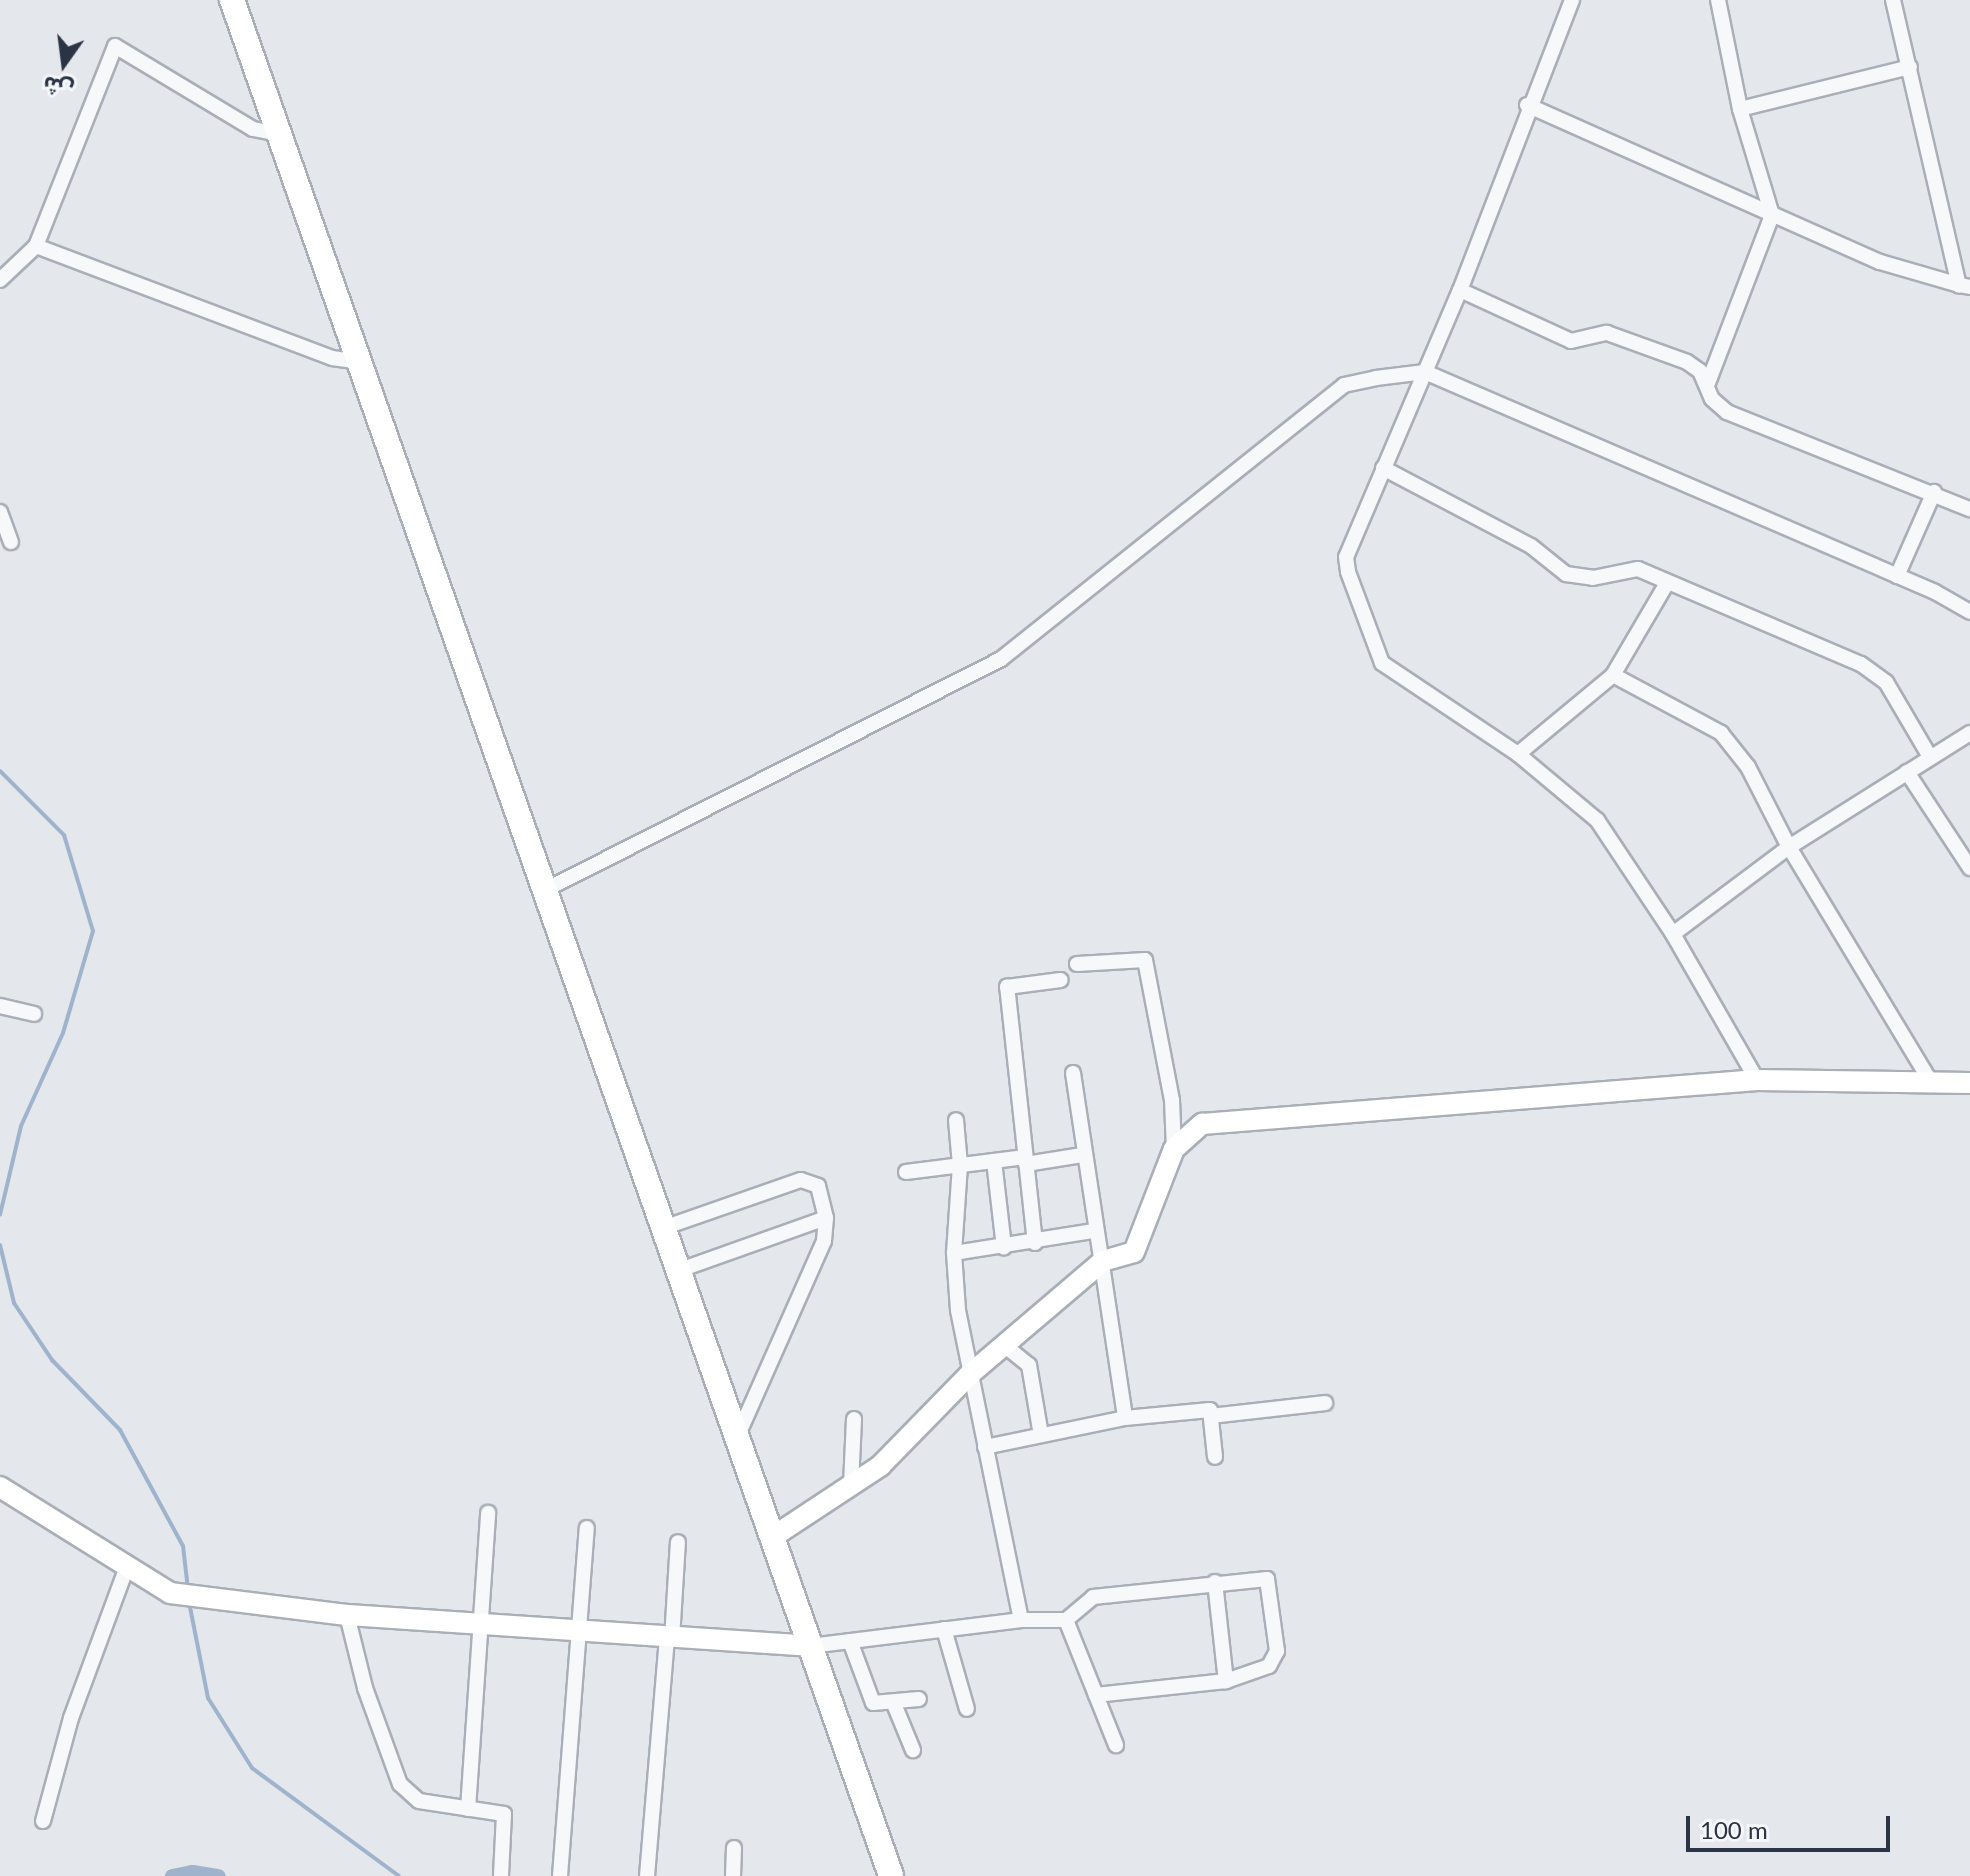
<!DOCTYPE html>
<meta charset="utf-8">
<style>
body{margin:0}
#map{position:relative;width:1970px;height:1876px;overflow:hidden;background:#e4e7ec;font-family:Lato,"Noto Sans Arabic",sans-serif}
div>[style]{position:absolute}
.stream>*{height:4px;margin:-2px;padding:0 2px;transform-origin:2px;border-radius:2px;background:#9fb4cc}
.canal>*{height:14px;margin:-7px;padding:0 7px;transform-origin:7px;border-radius:7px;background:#9fb4cc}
.roads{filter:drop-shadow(2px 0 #a9aeb7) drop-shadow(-2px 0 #a9aeb7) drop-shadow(0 2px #a9aeb7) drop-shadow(0 -2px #a9aeb7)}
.street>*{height:14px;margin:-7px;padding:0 7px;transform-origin:7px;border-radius:7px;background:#f7f8fa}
.secondary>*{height:20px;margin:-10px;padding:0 10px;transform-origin:10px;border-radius:10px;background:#fff}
.primary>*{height:24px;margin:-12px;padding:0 12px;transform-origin:12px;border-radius:12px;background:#fff}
span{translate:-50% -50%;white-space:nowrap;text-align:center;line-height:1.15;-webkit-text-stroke:8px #f4f6f9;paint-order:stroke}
.north{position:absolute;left:24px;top:24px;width:80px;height:80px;-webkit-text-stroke:6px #f4f6f9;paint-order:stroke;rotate:194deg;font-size:22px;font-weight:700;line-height:32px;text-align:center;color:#2b3445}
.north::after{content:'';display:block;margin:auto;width:28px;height:36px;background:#2b3445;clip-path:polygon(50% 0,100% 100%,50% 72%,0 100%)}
.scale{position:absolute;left:1686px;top:1816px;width:204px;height:36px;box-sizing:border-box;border:4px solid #2b3445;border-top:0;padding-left:10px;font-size:24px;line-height:28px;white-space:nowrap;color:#2b3445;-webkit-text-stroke:6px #f4f6f9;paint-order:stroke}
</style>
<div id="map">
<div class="stream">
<div style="left:0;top:771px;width:91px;rotate:45deg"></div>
<div style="left:64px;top:835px;width:100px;rotate:73.2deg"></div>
<div style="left:93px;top:931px;width:106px;rotate:106.4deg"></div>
<div style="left:63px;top:1033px;width:102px;rotate:114.3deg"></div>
<div style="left:21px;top:1126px;width:91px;rotate:103.3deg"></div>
<div style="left:0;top:1245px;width:60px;rotate:76.4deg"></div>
<div style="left:14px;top:1303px;width:69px;rotate:56.3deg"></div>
<div style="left:52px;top:1360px;width:98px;rotate:45.8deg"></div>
<div style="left:120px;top:1430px;width:132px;rotate:61.5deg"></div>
<div style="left:183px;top:1546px;width:43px;rotate:83.4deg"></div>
<div style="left:189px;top:1602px;width:98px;rotate:78.8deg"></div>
<div style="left:208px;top:1698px;width:83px;rotate:57.8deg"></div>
<div style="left:252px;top:1768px;width:182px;rotate:36.3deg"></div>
</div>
<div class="canal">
<div style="left:172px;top:1876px;width:21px;rotate:-11deg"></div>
<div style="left:193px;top:1872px;width:26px;rotate:9deg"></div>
</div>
<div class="roads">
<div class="street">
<div style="left:1572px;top:0;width:311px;rotate:111.1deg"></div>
<div style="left:1460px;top:290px;width:290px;rotate:113.1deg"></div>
<div style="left:1346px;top:557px;width:15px;rotate:82deg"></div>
<div style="left:1348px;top:572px;width:97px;rotate:69.5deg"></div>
<div style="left:1382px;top:663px;width:164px;rotate:33.8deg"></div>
<div style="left:1518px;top:754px;width:103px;rotate:39.9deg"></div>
<div style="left:1597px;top:820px;width:137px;rotate:56.3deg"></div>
<div style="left:1673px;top:934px;width:168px;rotate:60.1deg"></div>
<div style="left:1893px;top:0;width:293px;rotate:77deg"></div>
<div style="left:1959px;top:285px;width:11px;rotate:10deg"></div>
<div style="left:1527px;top:105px;width:386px;rotate:24deg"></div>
<div style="left:1880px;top:262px;width:82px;rotate:16.2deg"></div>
<div style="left:1740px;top:109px;width:175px;rotate:-13.9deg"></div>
<div style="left:36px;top:246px;width:316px;rotate:20.7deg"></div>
<div style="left:332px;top:358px;width:28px;rotate:8deg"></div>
<div style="left:0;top:280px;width:50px;rotate:-43.4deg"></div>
<div style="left:36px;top:246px;width:215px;rotate:-68.4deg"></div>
<div style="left:115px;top:46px;width:161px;rotate:31deg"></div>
<div style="left:253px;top:129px;width:26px;rotate:11deg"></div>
<div style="left:1460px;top:290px;width:122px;rotate:24.7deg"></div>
<div style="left:1571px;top:341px;width:37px;rotate:-13deg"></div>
<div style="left:1607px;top:333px;width:85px;rotate:19.9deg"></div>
<div style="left:1687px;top:362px;width:16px;rotate:35deg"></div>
<div style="left:1700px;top:371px;width:30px;rotate:67deg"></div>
<div style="left:1712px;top:399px;width:20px;rotate:41deg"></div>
<div style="left:1727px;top:412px;width:262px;rotate:21.8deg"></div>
<div style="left:1708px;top:383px;width:180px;rotate:-69.1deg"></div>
<div style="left:1772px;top:215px;width:111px;rotate:-106.8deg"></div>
<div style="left:1740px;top:109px;width:111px;rotate:-101.4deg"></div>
<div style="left:1383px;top:468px;width:167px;rotate:27.8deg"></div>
<div style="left:1531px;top:546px;width:45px;rotate:38.7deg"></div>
<div style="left:1566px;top:574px;width:27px;rotate:8deg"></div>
<div style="left:1593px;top:578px;width:46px;rotate:-11.3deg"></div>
<div style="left:1638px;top:569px;width:242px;rotate:23.1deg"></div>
<div style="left:1861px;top:664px;width:31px;rotate:36deg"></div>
<div style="left:1886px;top:682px;width:87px;rotate:59.6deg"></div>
<div style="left:0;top:512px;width:32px;rotate:70deg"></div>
<div style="left:1897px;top:576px;width:92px;rotate:-66.2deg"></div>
<div style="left:1613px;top:675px;width:123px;rotate:28.2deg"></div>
<div style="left:1721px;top:733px;width:43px;rotate:51.5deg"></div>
<div style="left:1748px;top:767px;width:90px;rotate:62.9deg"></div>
<div style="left:1789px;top:847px;width:277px;rotate:58.9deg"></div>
<div style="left:1518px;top:754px;width:124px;rotate:-39.7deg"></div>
<div style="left:1613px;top:675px;width:107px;rotate:-59.6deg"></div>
<div style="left:1907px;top:772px;width:115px;rotate:56.7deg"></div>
<div style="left:543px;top:891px;width:513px;rotate:-26.86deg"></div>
<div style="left:1001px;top:659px;width:439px;rotate:-38.6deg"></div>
<div style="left:1344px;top:385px;width:33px;rotate:-12deg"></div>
<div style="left:1376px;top:378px;width:49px;rotate:-7deg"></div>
<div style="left:1425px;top:372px;width:555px;rotate:23.33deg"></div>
<div style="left:1935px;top:592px;width:40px;rotate:29.7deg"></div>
<div style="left:1673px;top:934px;width:145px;rotate:-36.9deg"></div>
<div style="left:1789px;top:847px;width:214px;rotate:-32.2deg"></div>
<div style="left:1077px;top:964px;width:68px;rotate:-3.4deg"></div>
<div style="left:1145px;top:960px;width:143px;rotate:79.1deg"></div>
<div style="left:1172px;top:1100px;width:49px;rotate:87.7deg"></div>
<div style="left:0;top:1006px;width:35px;rotate:13deg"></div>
<div style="left:1073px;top:1073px;width:349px;rotate:81.4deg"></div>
<div style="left:994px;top:1161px;width:87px;rotate:83.4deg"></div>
<div style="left:1026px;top:1164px;width:57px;rotate:-9.1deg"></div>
<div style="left:906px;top:1172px;width:120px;rotate:-7.2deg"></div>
<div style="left:663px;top:1228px;width:146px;rotate:-19.2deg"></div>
<div style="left:801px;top:1180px;width:18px;rotate:19deg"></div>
<div style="left:818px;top:1186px;width:33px;rotate:76deg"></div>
<div style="left:826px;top:1218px;width:23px;rotate:95deg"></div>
<div style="left:824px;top:1241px;width:214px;rotate:113.9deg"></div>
<div style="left:1035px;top:1243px;width:258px;rotate:-96.2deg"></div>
<div style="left:1007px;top:987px;width:54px;rotate:-7.4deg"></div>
<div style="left:954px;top:1253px;width:141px;rotate:-9deg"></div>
<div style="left:677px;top:1271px;width:158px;rotate:-19.6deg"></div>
<div style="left:1004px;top:1345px;width:32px;rotate:39deg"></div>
<div style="left:1029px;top:1365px;width:71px;rotate:80.3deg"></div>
<div style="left:1211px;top:1416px;width:115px;rotate:-6.5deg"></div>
<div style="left:985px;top:1447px;width:143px;rotate:-11.7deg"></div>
<div style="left:1125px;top:1418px;width:85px;rotate:-5.4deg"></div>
<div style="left:1210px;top:1410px;width:47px;rotate:83.9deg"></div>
<div style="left:851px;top:1485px;width:66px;rotate:-87.4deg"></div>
<div style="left:1215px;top:1582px;width:100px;rotate:83.7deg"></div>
<div style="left:347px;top:1615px;width:75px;rotate:76.1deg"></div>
<div style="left:365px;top:1688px;width:102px;rotate:70deg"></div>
<div style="left:400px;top:1784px;width:25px;rotate:42deg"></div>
<div style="left:419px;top:1801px;width:86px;rotate:8.7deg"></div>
<div style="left:504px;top:1814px;width:62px;rotate:92.8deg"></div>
<div style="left:1021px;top:1620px;width:45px"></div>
<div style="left:1066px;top:1620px;width:35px;rotate:-40deg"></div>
<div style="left:1093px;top:1597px;width:175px;rotate:-5.9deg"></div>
<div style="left:1267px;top:1579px;width:73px;rotate:82.1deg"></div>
<div style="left:1277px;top:1651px;width:17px;rotate:118deg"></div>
<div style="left:1269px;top:1666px;width:46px;rotate:160.8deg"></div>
<div style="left:1226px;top:1681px;width:131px;rotate:173.9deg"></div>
<div style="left:1066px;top:1620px;width:135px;rotate:68.2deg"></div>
<div style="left:944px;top:1629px;width:83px;rotate:74deg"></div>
<div style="left:672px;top:1639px;width:97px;rotate:-86.5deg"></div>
<div style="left:850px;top:1641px;width:66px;rotate:69.6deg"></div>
<div style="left:873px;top:1703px;width:46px;rotate:-5deg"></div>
<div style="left:810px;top:1646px;width:213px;rotate:-7deg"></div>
<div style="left:1021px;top:1620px;width:316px;rotate:-101.5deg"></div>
<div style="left:958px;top:1310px;width:57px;rotate:-94deg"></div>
<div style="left:954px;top:1253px;width:88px;rotate:-86.1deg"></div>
<div style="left:960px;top:1165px;width:45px;rotate:-95.1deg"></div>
<div style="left:894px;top:1704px;width:50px;rotate:67.6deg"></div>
<div style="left:468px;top:1809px;width:297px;rotate:-86.1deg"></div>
<div style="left:43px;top:1821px;width:107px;rotate:-74.8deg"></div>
<div style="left:71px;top:1718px;width:161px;rotate:-69.7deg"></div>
<div style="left:560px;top:1876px;width:349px;rotate:-85.6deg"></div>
<div style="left:647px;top:1876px;width:238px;rotate:-85.2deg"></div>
<div style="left:733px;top:1876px;width:28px;rotate:-88deg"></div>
</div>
<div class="secondary">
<div style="left:0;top:1487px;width:200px;rotate:31.9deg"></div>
<div style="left:170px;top:1593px;width:178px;rotate:7.1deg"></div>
<div style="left:347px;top:1615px;width:464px;rotate:3.8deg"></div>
<div style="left:771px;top:1538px;width:131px;rotate:-33.4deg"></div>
<div style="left:880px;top:1466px;width:127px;rotate:-45.6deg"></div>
<div style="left:969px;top:1375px;width:176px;rotate:-40.4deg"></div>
<div style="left:1103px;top:1261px;width:32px;rotate:-16deg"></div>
<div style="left:1134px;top:1252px;width:110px;rotate:-68.8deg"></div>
<div style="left:1174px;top:1149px;width:38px;rotate:-42deg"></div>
<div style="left:1202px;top:1124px;width:557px;rotate:-4.53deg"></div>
<div style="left:1757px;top:1080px;width:213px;rotate:0.8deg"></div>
</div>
<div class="primary">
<div style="left:232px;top:0;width:1988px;rotate:70.64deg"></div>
</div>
</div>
<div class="north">ش</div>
<div class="scale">100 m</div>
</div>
